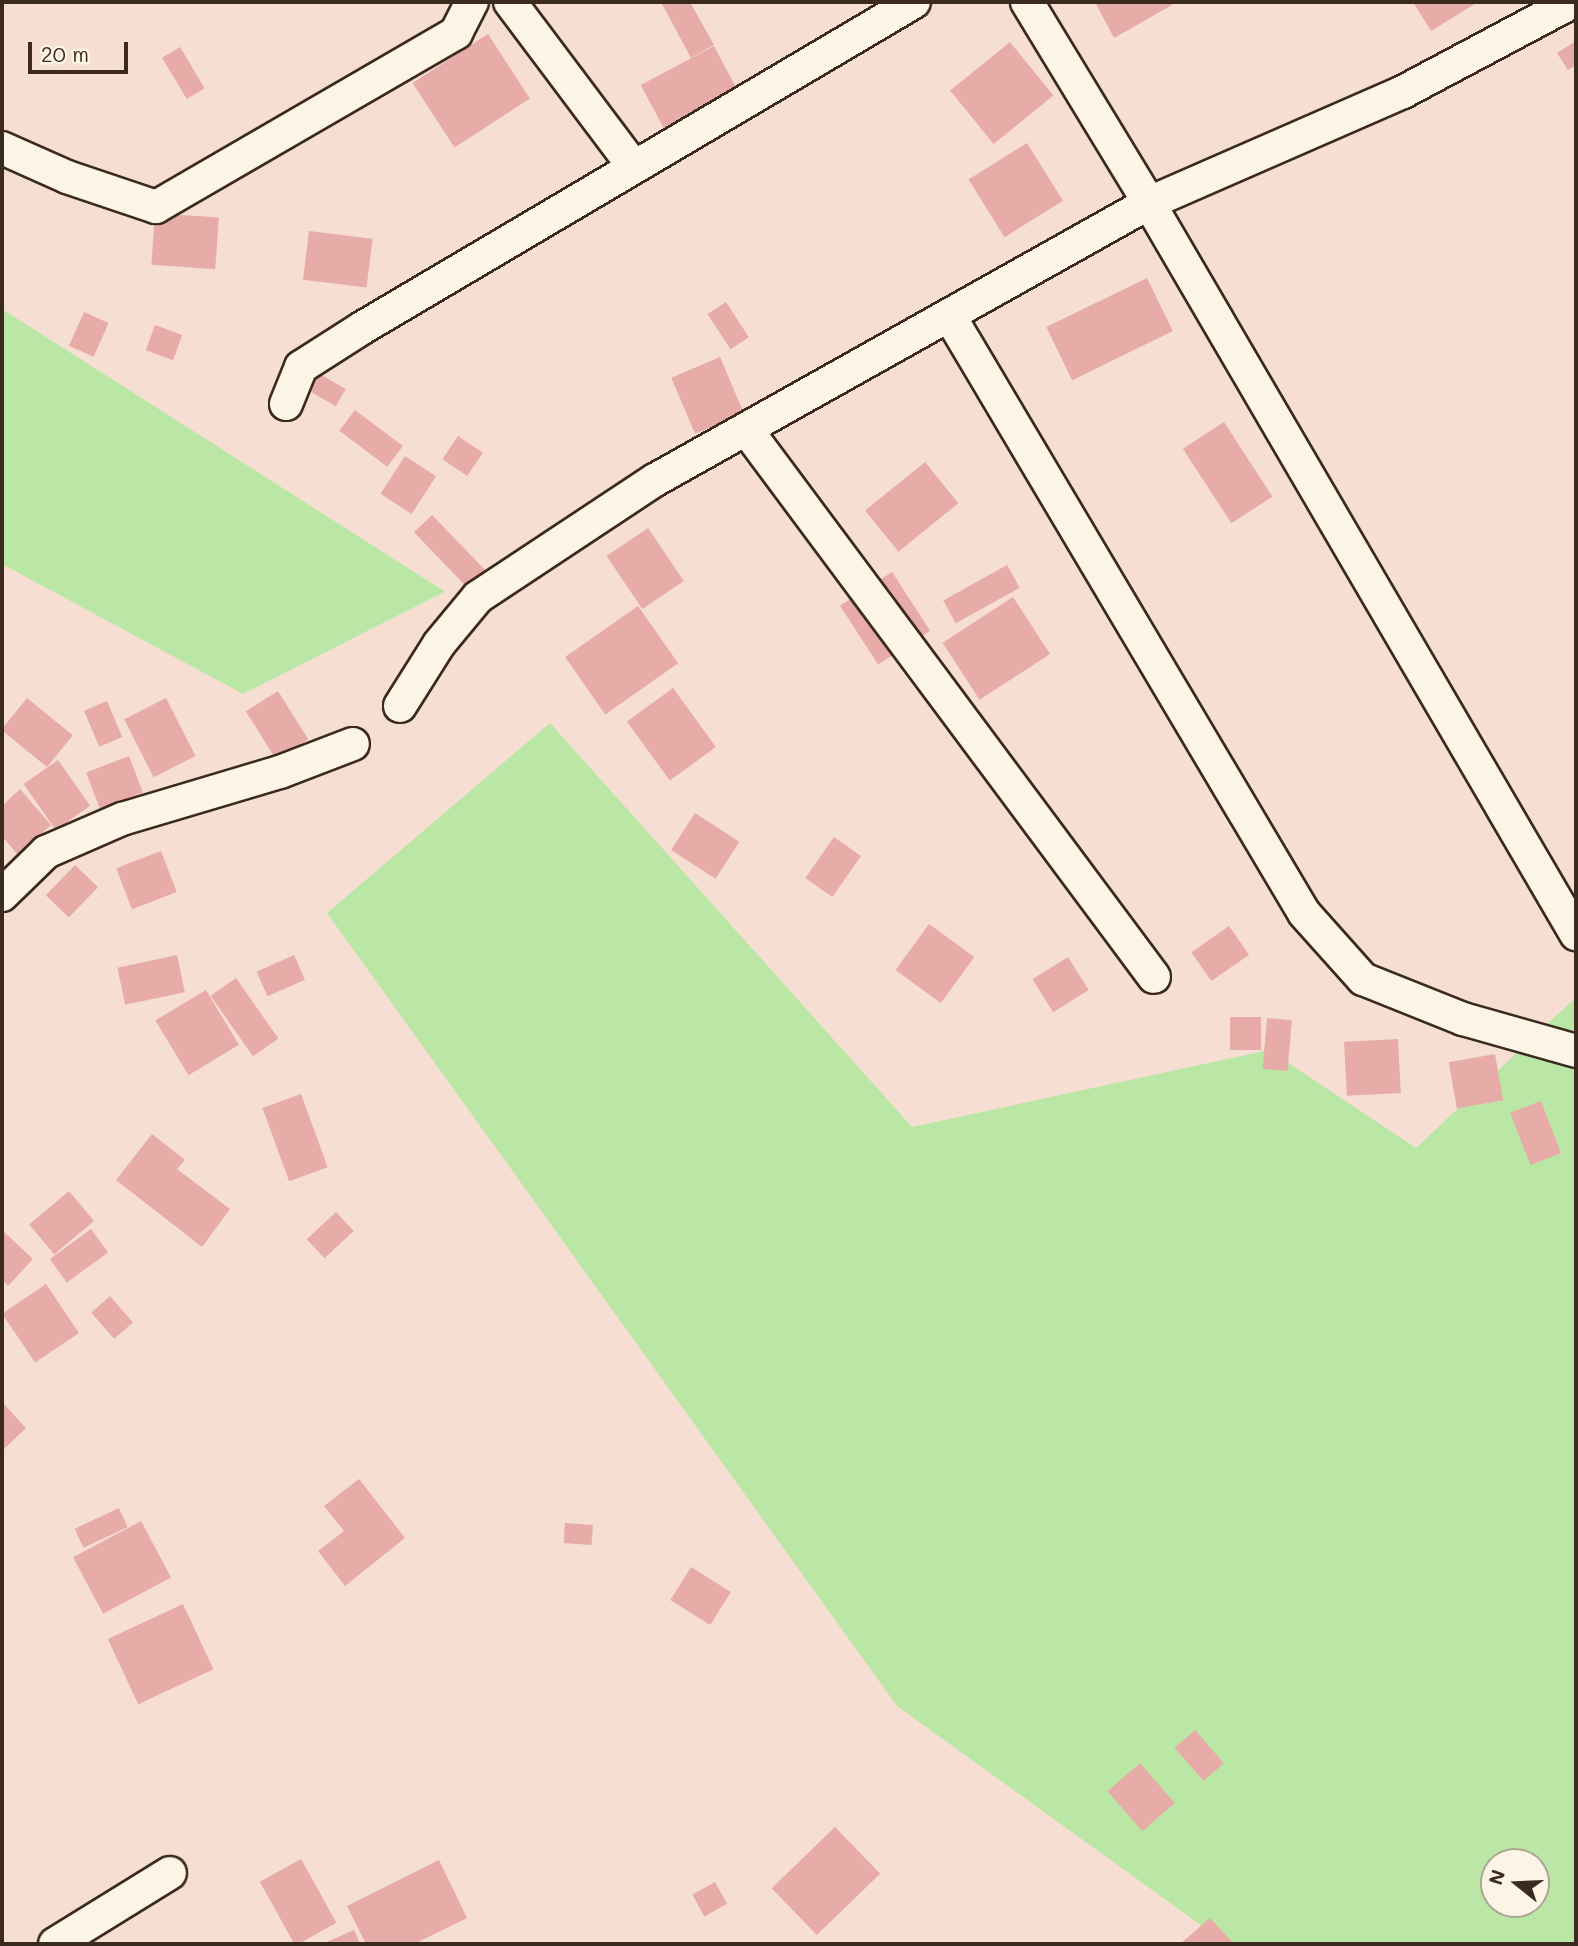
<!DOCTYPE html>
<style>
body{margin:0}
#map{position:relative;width:1578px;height:1946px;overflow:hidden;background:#f6dfd2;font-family:Mali,sans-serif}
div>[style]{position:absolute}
.green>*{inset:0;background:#bae7a5}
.building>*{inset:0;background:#e7aca7;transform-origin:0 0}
.roads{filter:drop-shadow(2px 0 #3b2a1e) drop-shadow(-2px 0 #3b2a1e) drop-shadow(0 2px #3b2a1e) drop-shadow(0 -2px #3b2a1e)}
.minor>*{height:32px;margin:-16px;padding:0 16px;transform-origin:16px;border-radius:16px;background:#fcf5e5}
span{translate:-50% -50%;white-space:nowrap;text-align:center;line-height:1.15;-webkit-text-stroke:6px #fcf5e5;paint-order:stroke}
.frame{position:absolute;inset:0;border:4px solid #3b2a1e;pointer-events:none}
.north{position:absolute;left:1480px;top:1848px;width:70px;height:70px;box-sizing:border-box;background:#fcf5e5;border:2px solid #afa495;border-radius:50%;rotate:288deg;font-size:19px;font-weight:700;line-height:28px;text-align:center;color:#3b2a1e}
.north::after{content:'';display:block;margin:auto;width:24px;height:32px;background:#3b2a1e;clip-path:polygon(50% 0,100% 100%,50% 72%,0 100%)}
.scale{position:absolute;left:28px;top:42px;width:100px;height:32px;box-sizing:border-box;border:4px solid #3b2a1e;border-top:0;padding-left:9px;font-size:21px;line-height:24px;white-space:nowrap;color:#3b2a1e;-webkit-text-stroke:5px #fcf5e5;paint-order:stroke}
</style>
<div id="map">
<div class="green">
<div style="clip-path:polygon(2px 309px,444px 591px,444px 592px,243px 694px,2px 564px)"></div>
<div style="clip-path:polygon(evenodd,550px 723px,912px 1127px,1269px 1050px,1416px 1148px,1576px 997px,1576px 1944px,1227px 1944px,897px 1706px,327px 913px,550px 723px,1494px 1862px,1536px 1862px,1536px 1904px,1494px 1904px,1494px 1862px)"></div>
</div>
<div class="building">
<div style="clip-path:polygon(667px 2px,690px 2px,714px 45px,691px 58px,662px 4px)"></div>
<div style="clip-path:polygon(1095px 2px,1171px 2px,1172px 5px,1114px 38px)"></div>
<div style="clip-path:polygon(1413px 2px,1478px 2px,1431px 31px)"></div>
<div style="left:488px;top:34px;width:77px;height:90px;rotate:57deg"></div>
<div style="clip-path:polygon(1576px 41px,1576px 65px,1568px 70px,1557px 53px)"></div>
<div style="left:1010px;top:42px;width:69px;height:77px;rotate:51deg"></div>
<div style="left:714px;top:46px;width:55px;height:83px;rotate:62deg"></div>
<div style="left:180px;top:47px;width:48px;height:21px;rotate:59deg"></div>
<div style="left:1027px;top:143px;width:68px;height:69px;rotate:58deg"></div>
<div style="left:155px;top:213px;width:64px;height:52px;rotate:4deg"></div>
<div style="left:309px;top:231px;width:64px;height:49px;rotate:7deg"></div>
<div style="left:1147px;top:278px;width:59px;height:112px;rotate:64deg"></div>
<div style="left:726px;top:302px;width:42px;height:22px;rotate:57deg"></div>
<div style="left:84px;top:312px;width:27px;height:37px;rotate:24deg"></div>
<div style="left:155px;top:325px;width:29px;height:27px;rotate:20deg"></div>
<div style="left:720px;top:357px;width:61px;height:53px;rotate:67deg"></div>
<div style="left:318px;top:373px;width:32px;height:20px;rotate:30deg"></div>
<div style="left:355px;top:410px;width:60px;height:26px;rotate:37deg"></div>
<div style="left:1224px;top:422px;width:89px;height:49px;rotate:57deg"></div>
<div style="left:458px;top:436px;width:30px;height:28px;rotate:34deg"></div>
<div style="left:405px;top:456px;width:37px;height:45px;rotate:33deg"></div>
<div style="left:925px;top:462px;width:53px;height:77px;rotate:51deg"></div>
<div style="left:432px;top:515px;width:81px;height:25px;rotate:46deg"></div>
<div style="left:648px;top:528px;width:64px;height:50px;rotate:56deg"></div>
<div style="left:1007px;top:565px;width:26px;height:73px;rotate:61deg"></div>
<div style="left:892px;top:572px;width:70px;height:62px;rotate:57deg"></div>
<div style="left:1013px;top:597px;width:68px;height:84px;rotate:57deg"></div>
<div style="left:638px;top:606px;width:70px;height:89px;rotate:55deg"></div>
<div style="left:673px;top:688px;width:73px;height:57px;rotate:54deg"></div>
<div style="left:278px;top:691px;width:57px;height:38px;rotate:58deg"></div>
<div style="left:27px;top:698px;width:59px;height:41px;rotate:39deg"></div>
<div style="left:166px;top:698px;width:65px;height:47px;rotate:63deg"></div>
<div style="left:107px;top:701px;width:39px;height:25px;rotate:67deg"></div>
<div style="left:129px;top:756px;width:39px;height:46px;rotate:69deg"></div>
<div style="left:58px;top:760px;width:56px;height:42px;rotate:55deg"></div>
<div style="clip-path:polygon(20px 789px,51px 825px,18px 855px,2px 836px,2px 806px)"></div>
<div style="left:695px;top:813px;width:53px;height:44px;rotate:33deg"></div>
<div style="left:834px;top:837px;width:33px;height:50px;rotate:35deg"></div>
<div style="left:161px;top:851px;width:44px;height:48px;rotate:69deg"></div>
<div style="left:75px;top:865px;width:32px;height:42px;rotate:44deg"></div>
<div style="left:929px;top:924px;width:56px;height:57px;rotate:36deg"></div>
<div style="left:1229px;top:926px;width:35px;height:46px;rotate:55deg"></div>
<div style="left:177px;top:955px;width:38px;height:61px;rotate:78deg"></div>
<div style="left:294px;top:955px;width:27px;height:41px;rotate:66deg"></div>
<div style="left:1068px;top:957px;width:39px;height:42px;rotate:58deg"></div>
<div style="left:236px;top:978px;width:74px;height:31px;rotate:55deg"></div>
<div style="left:206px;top:990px;width:64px;height:59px;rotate:59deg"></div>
<div style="left:1230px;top:1017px;width:31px;height:33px"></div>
<div style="left:1267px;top:1018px;width:25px;height:51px;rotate:5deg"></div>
<div style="left:1398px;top:1039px;width:54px;height:54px;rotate:87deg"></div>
<div style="left:1495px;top:1054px;width:47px;height:47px;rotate:80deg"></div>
<div style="left:301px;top:1094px;width:78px;height:41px;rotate:70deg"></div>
<div style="left:1541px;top:1101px;width:56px;height:33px;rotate:69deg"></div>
<div style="clip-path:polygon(152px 1134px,185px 1160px,177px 1169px,230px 1209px,202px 1247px,116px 1180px)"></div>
<div style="left:69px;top:1191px;width:39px;height:52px;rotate:50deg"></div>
<div style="left:336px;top:1212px;width:26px;height:40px;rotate:47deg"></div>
<div style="left:91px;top:1229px;width:29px;height:51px;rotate:54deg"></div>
<div style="clip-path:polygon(2px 1230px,33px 1259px,8px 1286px,2px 1279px)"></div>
<div style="left:46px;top:1284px;width:59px;height:53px;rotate:56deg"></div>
<div style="left:110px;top:1296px;width:35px;height:25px;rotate:49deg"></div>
<div style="clip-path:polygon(2px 1402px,26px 1428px,2px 1451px)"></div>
<div style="clip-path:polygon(359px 1479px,405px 1538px,345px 1586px,318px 1551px,344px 1531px,324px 1506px)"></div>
<div style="left:119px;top:1508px;width:21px;height:49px;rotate:65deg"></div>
<div style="left:141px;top:1521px;width:64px;height:77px;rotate:62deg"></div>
<div style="left:565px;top:1523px;width:28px;height:20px;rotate:4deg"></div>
<div style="left:691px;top:1567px;width:47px;height:39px;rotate:32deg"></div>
<div style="left:183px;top:1604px;width:72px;height:83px;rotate:65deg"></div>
<div style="left:1195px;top:1730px;width:44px;height:27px;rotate:49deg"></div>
<div style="left:1140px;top:1763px;width:53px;height:43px;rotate:49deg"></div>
<div style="left:835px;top:1827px;width:65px;height:88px;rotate:46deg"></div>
<div style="left:301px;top:1859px;width:73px;height:47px;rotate:61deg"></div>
<div style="clip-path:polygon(439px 1860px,467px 1918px,414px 1944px,366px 1944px,347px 1906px)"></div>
<div style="left:715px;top:1882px;width:25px;height:26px;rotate:61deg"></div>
<div style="clip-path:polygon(1210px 1918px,1233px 1943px,1180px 1944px)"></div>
<div style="clip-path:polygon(354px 1930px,360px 1944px,322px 1944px)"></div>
</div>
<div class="roads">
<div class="minor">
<div style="left:510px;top:2px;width:205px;rotate:53.1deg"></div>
<div style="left:1027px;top:2px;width:235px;rotate:58.7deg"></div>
<div style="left:1149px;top:203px;width:847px;rotate:59.71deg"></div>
<div style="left:2px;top:148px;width:71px;rotate:24deg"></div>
<div style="left:67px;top:177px;width:94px;rotate:18.6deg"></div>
<div style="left:156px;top:207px;width:347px;rotate:-30.1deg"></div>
<div style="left:456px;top:33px;width:35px;rotate:-63deg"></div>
<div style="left:949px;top:315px;width:695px;rotate:59.3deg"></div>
<div style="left:1304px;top:913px;width:89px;rotate:48.2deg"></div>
<div style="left:1363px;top:979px;width:108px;rotate:21.8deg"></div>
<div style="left:1463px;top:1019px;width:117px;rotate:15.8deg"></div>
<div style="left:286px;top:404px;width:40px;rotate:-68deg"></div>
<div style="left:301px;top:367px;width:72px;rotate:-32.6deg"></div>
<div style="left:362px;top:328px;width:641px;rotate:-30.57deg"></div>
<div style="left:746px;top:429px;width:683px;rotate:53.33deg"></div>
<div style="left:400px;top:706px;width:73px;rotate:-57.8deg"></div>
<div style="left:439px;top:644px;width:61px;rotate:-50.3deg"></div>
<div style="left:478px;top:597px;width:212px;rotate:-33.5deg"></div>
<div style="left:655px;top:480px;width:566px;rotate:-29.28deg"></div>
<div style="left:1149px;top:203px;width:277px;rotate:-23.6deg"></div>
<div style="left:1403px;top:92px;width:191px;rotate:-28deg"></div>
<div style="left:2px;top:895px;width:62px;rotate:-44.3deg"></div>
<div style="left:46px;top:852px;width:83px;rotate:-23.5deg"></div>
<div style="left:122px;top:819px;width:165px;rotate:-16.6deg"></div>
<div style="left:280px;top:772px;width:78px;rotate:-21deg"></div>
<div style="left:55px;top:1944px;width:135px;rotate:-31.7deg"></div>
</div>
</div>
<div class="frame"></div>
<div class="north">N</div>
<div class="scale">20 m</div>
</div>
